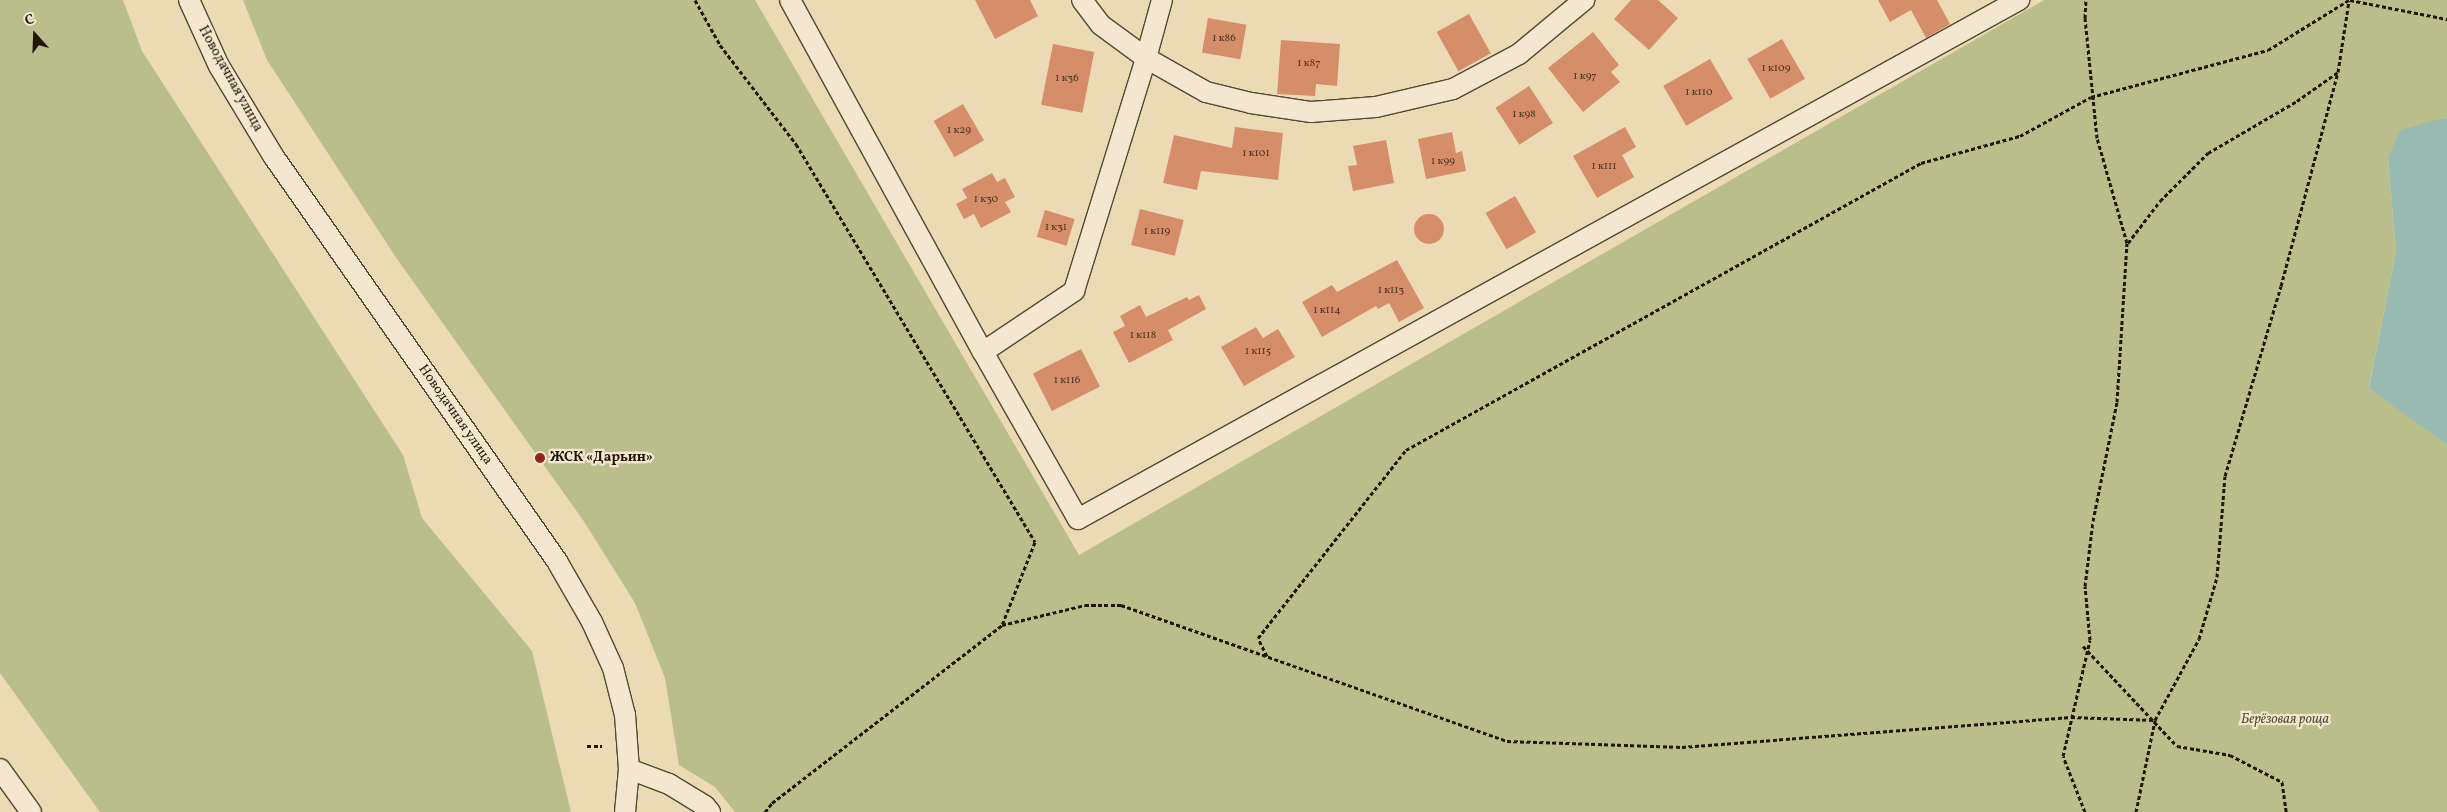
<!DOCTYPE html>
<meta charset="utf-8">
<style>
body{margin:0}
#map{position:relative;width:2447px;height:812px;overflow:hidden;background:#ecdab5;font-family:Vollkorn,serif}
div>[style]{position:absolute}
.green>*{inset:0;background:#babe8b}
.water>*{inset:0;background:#99bab1}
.building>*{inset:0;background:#d68e6a;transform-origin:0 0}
.round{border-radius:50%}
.path>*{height:3px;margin-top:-1.5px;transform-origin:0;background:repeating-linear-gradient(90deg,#221606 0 4px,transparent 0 6.5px)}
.roads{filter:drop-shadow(1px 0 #544732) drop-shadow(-1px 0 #544732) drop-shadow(0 1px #544732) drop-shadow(0 -1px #544732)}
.minor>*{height:20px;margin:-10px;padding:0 10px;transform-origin:10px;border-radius:10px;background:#f3e7cf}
.dots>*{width:14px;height:14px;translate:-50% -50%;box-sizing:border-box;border:2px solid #f3e7cf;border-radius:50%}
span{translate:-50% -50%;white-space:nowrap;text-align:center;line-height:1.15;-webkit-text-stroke:4.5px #f3e7cf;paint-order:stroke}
.number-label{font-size:11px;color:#4f341f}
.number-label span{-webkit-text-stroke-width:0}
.street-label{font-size:14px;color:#221606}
.poi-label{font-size:14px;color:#221606;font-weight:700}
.left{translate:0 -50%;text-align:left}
.park-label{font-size:14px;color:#575135;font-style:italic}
.north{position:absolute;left:10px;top:10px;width:50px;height:50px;-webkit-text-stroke:4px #f3e7cf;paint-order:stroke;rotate:340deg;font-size:14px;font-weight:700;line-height:20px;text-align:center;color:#221606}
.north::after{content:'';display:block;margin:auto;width:18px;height:22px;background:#221606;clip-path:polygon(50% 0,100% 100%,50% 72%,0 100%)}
</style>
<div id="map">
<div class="green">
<div style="clip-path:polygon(0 0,123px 0,142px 51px,403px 455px,422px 518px,532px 651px,571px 812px,100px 812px,0 673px)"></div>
<div style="clip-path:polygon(243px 0,755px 0,1079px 555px,2044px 0,2447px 0,2447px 119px,2444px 118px,2388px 158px,2396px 251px,2369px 387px,2447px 445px,2447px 812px,735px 812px,715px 787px,679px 765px,665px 678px,635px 603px,583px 520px,397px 259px,267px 60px)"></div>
</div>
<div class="water">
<div style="clip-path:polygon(2444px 118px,2447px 119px,2447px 445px,2369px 388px,2396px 251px,2388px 158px,2400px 130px)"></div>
</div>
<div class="building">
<div style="clip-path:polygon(975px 0,1030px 0,1038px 16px,995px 39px)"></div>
<div style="clip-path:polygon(1631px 0,1658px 0,1678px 18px,1649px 50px,1614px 19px)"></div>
<div style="clip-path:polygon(1878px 0,1937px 0,1950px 24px,1926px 38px,1911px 10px,1890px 22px)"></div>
<div style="left:1469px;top:14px;width:45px;height:37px;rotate:61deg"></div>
<div style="left:1208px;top:18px;width:39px;height:35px;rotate:10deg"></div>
<div style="clip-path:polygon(1593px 32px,1619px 65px,1611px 72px,1620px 82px,1583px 112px,1548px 68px)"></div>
<div style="left:1782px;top:39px;width:46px;height:40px;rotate:60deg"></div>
<div style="clip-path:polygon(1281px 40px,1340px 44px,1337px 86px,1316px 84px,1315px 96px,1277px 94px)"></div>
<div style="left:1053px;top:44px;width:42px;height:62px;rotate:11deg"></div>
<div style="left:1710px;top:59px;width:46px;height:54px;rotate:60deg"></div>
<div style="left:1529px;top:86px;width:44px;height:40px;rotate:57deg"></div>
<div style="left:963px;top:104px;width:42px;height:34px;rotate:60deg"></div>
<div style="clip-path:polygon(1235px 127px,1283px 133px,1278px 180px,1201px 171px,1197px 190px,1163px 183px,1174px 135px,1232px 148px)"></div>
<div style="clip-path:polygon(1625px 127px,1636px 147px,1622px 155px,1634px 177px,1597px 198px,1573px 156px)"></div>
<div style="clip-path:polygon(1452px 132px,1456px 153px,1462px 151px,1466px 171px,1426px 179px,1418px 139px)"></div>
<div style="clip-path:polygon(1386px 140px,1394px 183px,1353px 191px,1348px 166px,1357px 165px,1353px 146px)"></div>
<div style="clip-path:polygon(992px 173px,997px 182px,1005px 178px,1015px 197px,1005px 202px,1011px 212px,981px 228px,974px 214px,964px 219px,956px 204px,967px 198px,962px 189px)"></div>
<div style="left:1515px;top:196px;width:42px;height:34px;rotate:60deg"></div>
<div style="left:1140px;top:209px;width:45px;height:37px;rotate:14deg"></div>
<div style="left:1045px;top:210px;width:31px;height:28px;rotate:17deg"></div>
<div class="round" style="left:1414px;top:214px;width:30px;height:30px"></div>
<div style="clip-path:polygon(1397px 260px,1424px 308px,1399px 322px,1389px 303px,1378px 309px,1376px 306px,1322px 337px,1302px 302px,1332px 285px,1337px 292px)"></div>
<div style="clip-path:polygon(1199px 295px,1206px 309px,1168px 330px,1173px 340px,1129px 363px,1113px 332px,1125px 326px,1120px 316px,1140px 305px,1146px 317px,1187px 297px,1189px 300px)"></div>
<div style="clip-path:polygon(1256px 327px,1263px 338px,1278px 329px,1295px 357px,1244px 386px,1221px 347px)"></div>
<div style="left:1081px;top:349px;width:42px;height:54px;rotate:63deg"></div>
</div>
<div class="path">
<div style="left:695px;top:0;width:51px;rotate:60.9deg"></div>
<div style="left:720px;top:45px;width:125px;rotate:52.5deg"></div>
<div style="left:796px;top:144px;width:464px;rotate:59deg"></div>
<div style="left:1035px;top:542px;width:89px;rotate:111.7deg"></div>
<div style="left:1002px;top:625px;width:85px;rotate:-13.5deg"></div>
<div style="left:1085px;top:605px;width:36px"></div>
<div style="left:1121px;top:605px;width:409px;rotate:19.4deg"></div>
<div style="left:1507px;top:741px;width:175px;rotate:2deg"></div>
<div style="left:1682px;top:747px;width:390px;rotate:-4.4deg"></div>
<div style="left:2071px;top:717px;width:84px;rotate:2deg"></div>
<div style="left:2350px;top:0;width:99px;rotate:11.1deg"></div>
<div style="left:2128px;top:243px;width:53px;rotate:-52.7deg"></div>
<div style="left:2160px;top:201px;width:68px;rotate:-45deg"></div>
<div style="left:2208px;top:153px;width:103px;rotate:-30.3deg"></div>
<div style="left:2297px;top:101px;width:50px;rotate:-35.3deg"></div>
<div style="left:2083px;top:646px;width:137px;rotate:46.8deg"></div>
<div style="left:2177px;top:746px;width:54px;rotate:9.6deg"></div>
<div style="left:2230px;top:755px;width:59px;rotate:27.4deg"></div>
<div style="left:2282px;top:782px;width:30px;rotate:82deg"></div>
<div style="left:1267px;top:656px;width:20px;rotate:-117deg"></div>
<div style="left:1258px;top:638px;width:239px;rotate:-51.8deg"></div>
<div style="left:1406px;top:450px;width:590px;rotate:-29.13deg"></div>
<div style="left:1921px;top:163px;width:103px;rotate:-15.3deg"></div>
<div style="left:2020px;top:136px;width:81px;rotate:-28.8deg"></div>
<div style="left:2091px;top:97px;width:183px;rotate:-14.9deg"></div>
<div style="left:2268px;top:50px;width:95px;rotate:-31.7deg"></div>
<div style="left:587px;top:746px;width:15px"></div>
<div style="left:765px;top:812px;width:11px;rotate:-52deg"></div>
<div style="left:772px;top:803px;width:291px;rotate:-37.7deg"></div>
<div style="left:2085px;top:812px;width:60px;rotate:-111.4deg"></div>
<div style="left:2063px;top:756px;width:119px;rotate:-76.9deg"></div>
<div style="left:2090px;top:640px;width:54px;rotate:-95.3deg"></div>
<div style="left:2085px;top:586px;width:65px;rotate:-83deg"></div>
<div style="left:2093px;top:521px;width:121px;rotate:-78.6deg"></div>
<div style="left:2117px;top:402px;width:159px;rotate:-86.4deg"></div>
<div style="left:2127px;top:243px;width:109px;rotate:-105.9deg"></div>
<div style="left:2097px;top:138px;width:121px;rotate:-95.7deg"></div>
<div style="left:2085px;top:18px;width:18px;rotate:-87deg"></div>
<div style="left:2136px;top:812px;width:94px;rotate:-78.3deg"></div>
<div style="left:2155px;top:720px;width:92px;rotate:-61.5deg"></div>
<div style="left:2199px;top:639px;width:65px;rotate:-73.8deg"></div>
<div style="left:2217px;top:577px;width:101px;rotate:-85.5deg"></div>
<div style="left:2225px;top:476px;width:198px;rotate:-73.6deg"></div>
<div style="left:2281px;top:286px;width:221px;rotate:-75.1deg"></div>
<div style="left:2338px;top:72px;width:72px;rotate:-81.2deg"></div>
</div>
<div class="roads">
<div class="minor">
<div style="left:189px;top:0;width:72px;rotate:65.6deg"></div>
<div style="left:219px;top:66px;width:106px;rotate:58.9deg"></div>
<div style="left:274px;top:157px;width:495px;rotate:55deg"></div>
<div style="left:558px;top:563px;width:68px;rotate:60deg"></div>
<div style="left:592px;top:622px;width:51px;rotate:65.5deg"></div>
<div style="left:613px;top:668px;width:49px;rotate:75.7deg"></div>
<div style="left:625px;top:715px;width:54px;rotate:85.8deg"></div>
<div style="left:629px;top:769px;width:43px;rotate:95.3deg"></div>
<div style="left:790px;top:0;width:401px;rotate:61.3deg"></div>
<div style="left:983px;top:352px;width:192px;rotate:60.4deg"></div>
<div style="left:1078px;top:519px;width:1075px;rotate:-28.88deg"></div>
<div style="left:1082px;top:0;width:31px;rotate:53deg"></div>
<div style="left:1101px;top:25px;width:56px;rotate:36.3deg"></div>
<div style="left:1146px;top:58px;width:69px;rotate:29.5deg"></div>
<div style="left:1206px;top:92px;width:46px;rotate:13.7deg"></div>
<div style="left:1251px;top:103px;width:61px;rotate:8.5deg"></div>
<div style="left:1311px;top:112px;width:65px;rotate:-4.4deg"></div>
<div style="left:1376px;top:107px;width:79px;rotate:-13.2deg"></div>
<div style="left:1453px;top:89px;width:75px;rotate:-27.9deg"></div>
<div style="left:1519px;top:54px;width:85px;rotate:-39.7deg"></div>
<div style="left:983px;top:352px;width:110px;rotate:-33.8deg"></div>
<div style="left:1074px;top:291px;width:244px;rotate:-72.8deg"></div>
<div style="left:1146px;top:58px;width:60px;rotate:-74.6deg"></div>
<div style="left:0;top:769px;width:53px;rotate:54.2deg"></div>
<div style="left:629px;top:769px;width:43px;rotate:20.6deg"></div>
<div style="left:669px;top:784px;width:42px;rotate:31.4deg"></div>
<div style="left:705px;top:806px;width:8px;rotate:50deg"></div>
</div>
</div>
<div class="dots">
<div style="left:540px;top:458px;background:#8f2418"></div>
</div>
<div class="number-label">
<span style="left:1224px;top:39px">1 к86</span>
<span style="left:1309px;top:64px">1 к87</span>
<span style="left:1776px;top:69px">1 к109</span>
<span style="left:1585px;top:77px">1 к97</span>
<span style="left:1067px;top:79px">1 к36</span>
<span style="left:1699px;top:93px">1 к110</span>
<span style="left:1524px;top:115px">1 к98</span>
<span style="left:959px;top:131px">1 к29</span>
<span style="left:1256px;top:154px">1 к101</span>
<span style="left:1443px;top:162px">1 к99</span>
<span style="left:1604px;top:167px">1 к111</span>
<span style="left:986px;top:200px">1 к30</span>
<span style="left:1056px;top:228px">1 к31</span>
<span style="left:1157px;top:232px">1 к119</span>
<span style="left:1391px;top:291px">1 к113</span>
<span style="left:1327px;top:311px">1 к114</span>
<span style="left:1143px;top:336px">1 к118</span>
<span style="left:1258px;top:352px">1 к115</span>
<span style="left:1067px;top:381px">1 к116</span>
</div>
<div class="street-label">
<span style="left:230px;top:79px;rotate:61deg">Новодачная улица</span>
<span style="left:455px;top:415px;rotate:55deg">Новодачная улица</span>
</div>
<div class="poi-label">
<span class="left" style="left:550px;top:458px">ЖСК «Дарьин»</span>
</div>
<div class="park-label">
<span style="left:2285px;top:720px">Берёзовая роща</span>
</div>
<div class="north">С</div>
</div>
